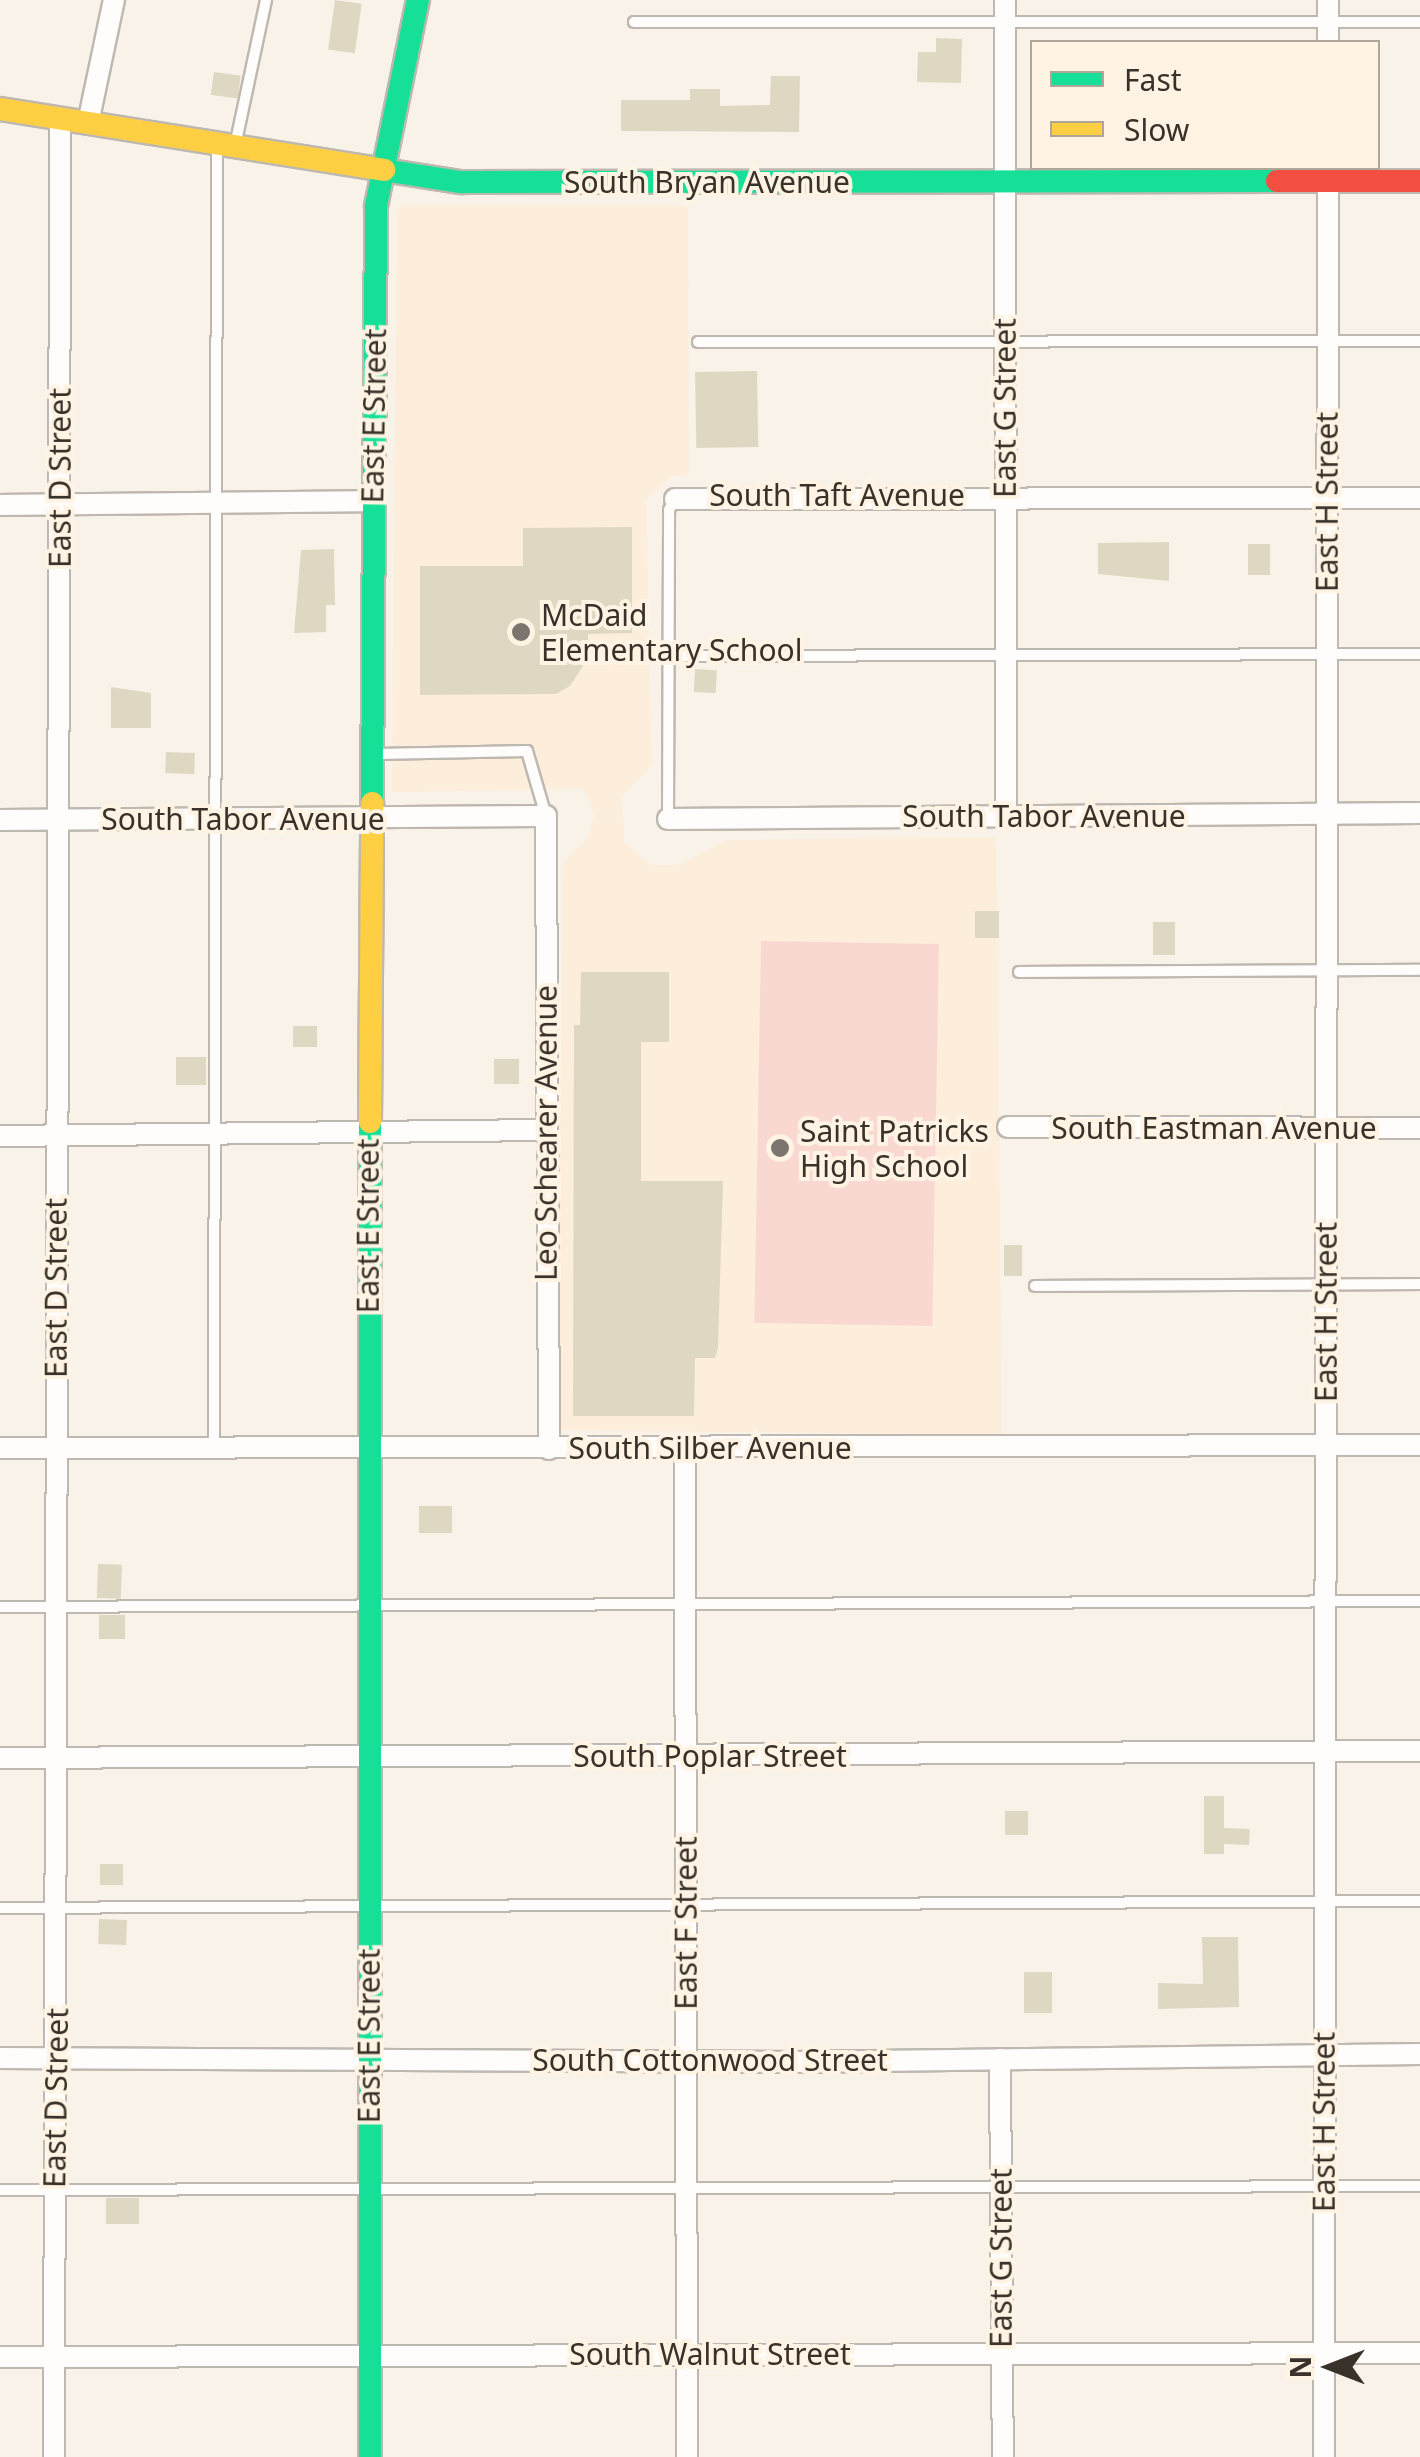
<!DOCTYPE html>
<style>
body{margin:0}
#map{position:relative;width:1420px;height:2457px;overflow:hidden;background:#f9f2e9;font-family:"Noto Sans",sans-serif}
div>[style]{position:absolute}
.built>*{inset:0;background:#fceedb}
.green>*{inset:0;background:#f8d8d1;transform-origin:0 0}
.building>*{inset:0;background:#ded8c2;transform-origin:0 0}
.roads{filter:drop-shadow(2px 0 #beb8b0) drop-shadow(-2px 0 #beb8b0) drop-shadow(0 2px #beb8b0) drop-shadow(0 -2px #beb8b0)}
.lane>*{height:10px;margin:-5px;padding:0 5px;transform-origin:5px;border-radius:5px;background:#fefdfc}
.street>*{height:20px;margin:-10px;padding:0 10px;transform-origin:10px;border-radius:10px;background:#fefdfc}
.fast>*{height:22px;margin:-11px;padding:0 11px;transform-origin:11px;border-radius:11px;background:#16e098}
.slow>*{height:22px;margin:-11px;padding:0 11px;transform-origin:11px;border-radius:11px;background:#ffcf43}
.jam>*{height:22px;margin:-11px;padding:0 11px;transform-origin:11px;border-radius:11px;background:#f24e42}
.dots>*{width:28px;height:28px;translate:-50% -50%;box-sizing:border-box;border:5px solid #fff3e3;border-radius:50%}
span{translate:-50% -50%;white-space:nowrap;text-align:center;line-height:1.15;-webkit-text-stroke:8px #fff3e3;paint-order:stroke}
.street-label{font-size:30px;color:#38322a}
.poi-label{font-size:30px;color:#38322a}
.left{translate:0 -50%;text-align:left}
.legend{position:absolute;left:1030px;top:40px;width:350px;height:130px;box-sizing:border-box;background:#fff3e3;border:2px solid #afa699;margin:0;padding:12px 18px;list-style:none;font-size:30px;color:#38322a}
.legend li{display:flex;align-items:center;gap:20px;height:50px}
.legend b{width:50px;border:2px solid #afa699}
.north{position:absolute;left:1280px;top:2317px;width:100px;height:100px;-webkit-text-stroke:8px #fff3e3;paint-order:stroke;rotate:270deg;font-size:28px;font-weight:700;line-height:40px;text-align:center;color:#38322a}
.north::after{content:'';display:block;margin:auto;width:35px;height:45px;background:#38322a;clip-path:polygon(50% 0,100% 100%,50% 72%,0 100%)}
</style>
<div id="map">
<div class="built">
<div style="clip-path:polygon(403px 206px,688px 206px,689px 475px,672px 476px,646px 500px,652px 765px,621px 796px,625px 843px,650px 865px,678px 865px,726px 840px,996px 837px,1002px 1435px,557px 1430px,563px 863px,589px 836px,594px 814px,584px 789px,392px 792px,397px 209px)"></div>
</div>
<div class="green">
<div style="left:761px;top:941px;width:178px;height:382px;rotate:1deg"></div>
</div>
<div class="building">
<div style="left:335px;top:0;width:27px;height:50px;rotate:8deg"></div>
<div style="clip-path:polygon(936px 38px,962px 39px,961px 83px,917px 82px,918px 52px,936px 52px)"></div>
<div style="left:214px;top:72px;width:27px;height:23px;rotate:8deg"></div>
<div style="clip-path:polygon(771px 76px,800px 76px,799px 132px,621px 131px,621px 100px,690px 100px,690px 89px,720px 89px,720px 106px,770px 105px)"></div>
<div style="left:757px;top:371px;width:76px;height:62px;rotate:89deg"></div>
<div style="clip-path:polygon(632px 527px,632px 633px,588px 634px,588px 658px,570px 686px,556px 694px,420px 695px,420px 566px,523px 566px,523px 528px)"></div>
<div style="clip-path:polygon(1169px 542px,1169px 581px,1098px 574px,1098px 543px)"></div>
<div style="left:1248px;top:544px;width:22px;height:31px"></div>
<div style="clip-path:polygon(334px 549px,335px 605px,326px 605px,326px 632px,294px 633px,301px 550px)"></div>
<div style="left:695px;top:669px;width:22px;height:23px;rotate:3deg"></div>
<div style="clip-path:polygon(111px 687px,151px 693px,151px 728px,111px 728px)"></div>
<div style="left:166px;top:752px;width:29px;height:21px;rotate:2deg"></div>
<div style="left:975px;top:911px;width:24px;height:27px"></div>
<div style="left:1153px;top:922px;width:22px;height:33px"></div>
<div style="clip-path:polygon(581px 972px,669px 972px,669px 1042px,641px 1042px,641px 1181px,723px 1181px,718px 1348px,715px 1358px,695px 1358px,694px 1416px,573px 1416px,574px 1025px,580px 1025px)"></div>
<div style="left:293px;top:1026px;width:24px;height:21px"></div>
<div style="left:176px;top:1057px;width:30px;height:28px"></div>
<div style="left:494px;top:1059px;width:25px;height:25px"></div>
<div style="left:1004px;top:1245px;width:18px;height:31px"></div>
<div style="left:452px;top:1506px;width:27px;height:33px;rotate:90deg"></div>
<div style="left:98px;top:1564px;width:24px;height:34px;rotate:2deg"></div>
<div style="left:99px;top:1615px;width:26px;height:24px"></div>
<div style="clip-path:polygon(1204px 1796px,1224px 1796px,1224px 1828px,1250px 1829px,1249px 1845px,1224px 1844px,1224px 1854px,1204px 1854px)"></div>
<div style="left:1005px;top:1811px;width:23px;height:24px"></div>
<div style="left:100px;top:1864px;width:23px;height:21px"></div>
<div style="left:99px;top:1919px;width:28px;height:25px;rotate:2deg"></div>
<div style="clip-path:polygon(1202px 1937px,1238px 1937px,1239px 2007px,1158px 2009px,1158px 1983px,1203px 1984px)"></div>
<div style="left:1024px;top:1972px;width:28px;height:41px"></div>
<div style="left:139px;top:2198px;width:26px;height:33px;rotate:90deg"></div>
</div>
<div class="roads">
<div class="lane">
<div style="left:634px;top:22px;width:786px"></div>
<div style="left:235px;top:146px;width:149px;rotate:-78deg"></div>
<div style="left:698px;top:342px;width:722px;rotate:-0.08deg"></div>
<div style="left:669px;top:656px;width:751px;rotate:-0.15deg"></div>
<div style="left:377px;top:754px;width:150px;rotate:-1.1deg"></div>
<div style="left:527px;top:751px;width:68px;rotate:73.7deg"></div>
<div style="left:668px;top:819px;width:309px;rotate:-89.8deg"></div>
<div style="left:669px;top:510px;width:13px;rotate:-61deg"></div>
<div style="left:1019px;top:972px;width:401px;rotate:-0.3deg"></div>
<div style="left:1035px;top:1286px;width:385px;rotate:-0.3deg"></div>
<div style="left:214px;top:1448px;width:1302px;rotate:-89.87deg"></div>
<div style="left:0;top:1607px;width:1420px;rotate:-0.24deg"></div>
<div style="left:0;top:1908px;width:1420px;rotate:-0.28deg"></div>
<div style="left:0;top:2190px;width:1420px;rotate:-0.16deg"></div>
</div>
<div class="street">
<div style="left:1005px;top:0;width:816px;rotate:89.93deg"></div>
<div style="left:1328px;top:42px;width:42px;rotate:-90deg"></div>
<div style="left:88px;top:123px;width:126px;rotate:-78.1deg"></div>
<div style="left:675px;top:499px;width:745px;rotate:-0.08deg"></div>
<div style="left:0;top:505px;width:374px;rotate:-0.6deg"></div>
<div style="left:668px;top:819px;width:752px;rotate:-0.46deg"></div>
<div style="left:0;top:820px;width:546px;rotate:-0.42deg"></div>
<div style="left:546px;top:816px;width:633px;rotate:89.73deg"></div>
<div style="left:1008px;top:1127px;width:412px;rotate:0.1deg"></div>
<div style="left:0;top:1136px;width:547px;rotate:-0.63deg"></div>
<div style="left:0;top:1448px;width:1420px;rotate:-0.12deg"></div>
<div style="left:685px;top:1448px;width:1009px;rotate:89.89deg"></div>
<div style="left:0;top:1758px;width:1420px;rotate:-0.28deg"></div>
<div style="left:0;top:2058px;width:794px;rotate:0.29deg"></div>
<div style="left:794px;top:2062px;width:626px;rotate:-0.73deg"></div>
<div style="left:1000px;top:2059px;width:398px;rotate:89.6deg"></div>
<div style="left:0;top:2357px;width:1420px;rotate:-0.16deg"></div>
<div style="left:54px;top:2457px;width:2339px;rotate:-89.85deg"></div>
<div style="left:1324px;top:2457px;width:2287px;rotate:-89.9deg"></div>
</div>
<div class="fast">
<div style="left:384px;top:170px;width:78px;rotate:8.9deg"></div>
<div style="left:461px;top:182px;width:816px;rotate:-0.07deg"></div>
<div style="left:372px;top:803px;width:597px;rotate:-89.62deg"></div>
<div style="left:376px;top:206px;width:210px;rotate:-78.5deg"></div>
<div style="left:370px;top:1122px;width:1335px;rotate:90deg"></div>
</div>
<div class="slow">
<div style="left:0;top:109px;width:389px;rotate:9deg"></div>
<div style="left:370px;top:1122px;width:319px;rotate:-89.6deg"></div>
</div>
<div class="jam">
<div style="left:1277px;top:181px;width:143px"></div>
</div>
</div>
<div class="dots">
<div style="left:521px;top:632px;background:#7c756d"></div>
<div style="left:780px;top:1148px;background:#7c756d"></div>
</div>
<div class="street-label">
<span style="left:707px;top:182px">South Bryan Avenue</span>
<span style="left:1005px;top:408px;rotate:-90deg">East G Street</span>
<span style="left:374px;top:416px;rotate:-89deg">East E Street</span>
<span style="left:60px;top:478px;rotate:-90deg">East D Street</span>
<span style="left:837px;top:495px">South Taft Avenue</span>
<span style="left:1327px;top:502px;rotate:-90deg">East H Street</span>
<span style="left:1044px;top:816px">South Tabor Avenue</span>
<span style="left:243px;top:819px">South Tabor Avenue</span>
<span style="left:1214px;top:1128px">South Eastman Avenue</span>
<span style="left:546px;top:1133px;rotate:-90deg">Leo Schearer Avenue</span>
<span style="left:368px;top:1226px;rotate:-90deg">East E Street</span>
<span style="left:56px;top:1288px;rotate:-90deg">East D Street</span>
<span style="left:1326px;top:1312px;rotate:-90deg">East H Street</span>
<span style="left:710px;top:1448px">South Silber Avenue</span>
<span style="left:710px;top:1756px">South Poplar Street</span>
<span style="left:686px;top:1923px;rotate:-90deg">East F Street</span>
<span style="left:369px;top:2036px;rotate:-90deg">East E Street</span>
<span style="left:710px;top:2060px">South Cottonwood Street</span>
<span style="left:56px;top:2098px;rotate:-89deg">East D Street</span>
<span style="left:1324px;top:2122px;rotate:-90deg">East H Street</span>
<span style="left:1001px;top:2258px;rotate:-90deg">East G Street</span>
<span style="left:710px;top:2354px">South Walnut Street</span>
</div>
<div class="poi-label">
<span class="left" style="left:541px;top:632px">McDaid<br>Elementary School</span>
<span class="left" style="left:800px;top:1148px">Saint Patricks<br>High School</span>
</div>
<ul class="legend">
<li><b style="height:12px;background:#16e098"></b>Fast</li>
<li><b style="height:12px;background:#ffcf43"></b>Slow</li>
</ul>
<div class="north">N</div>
</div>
